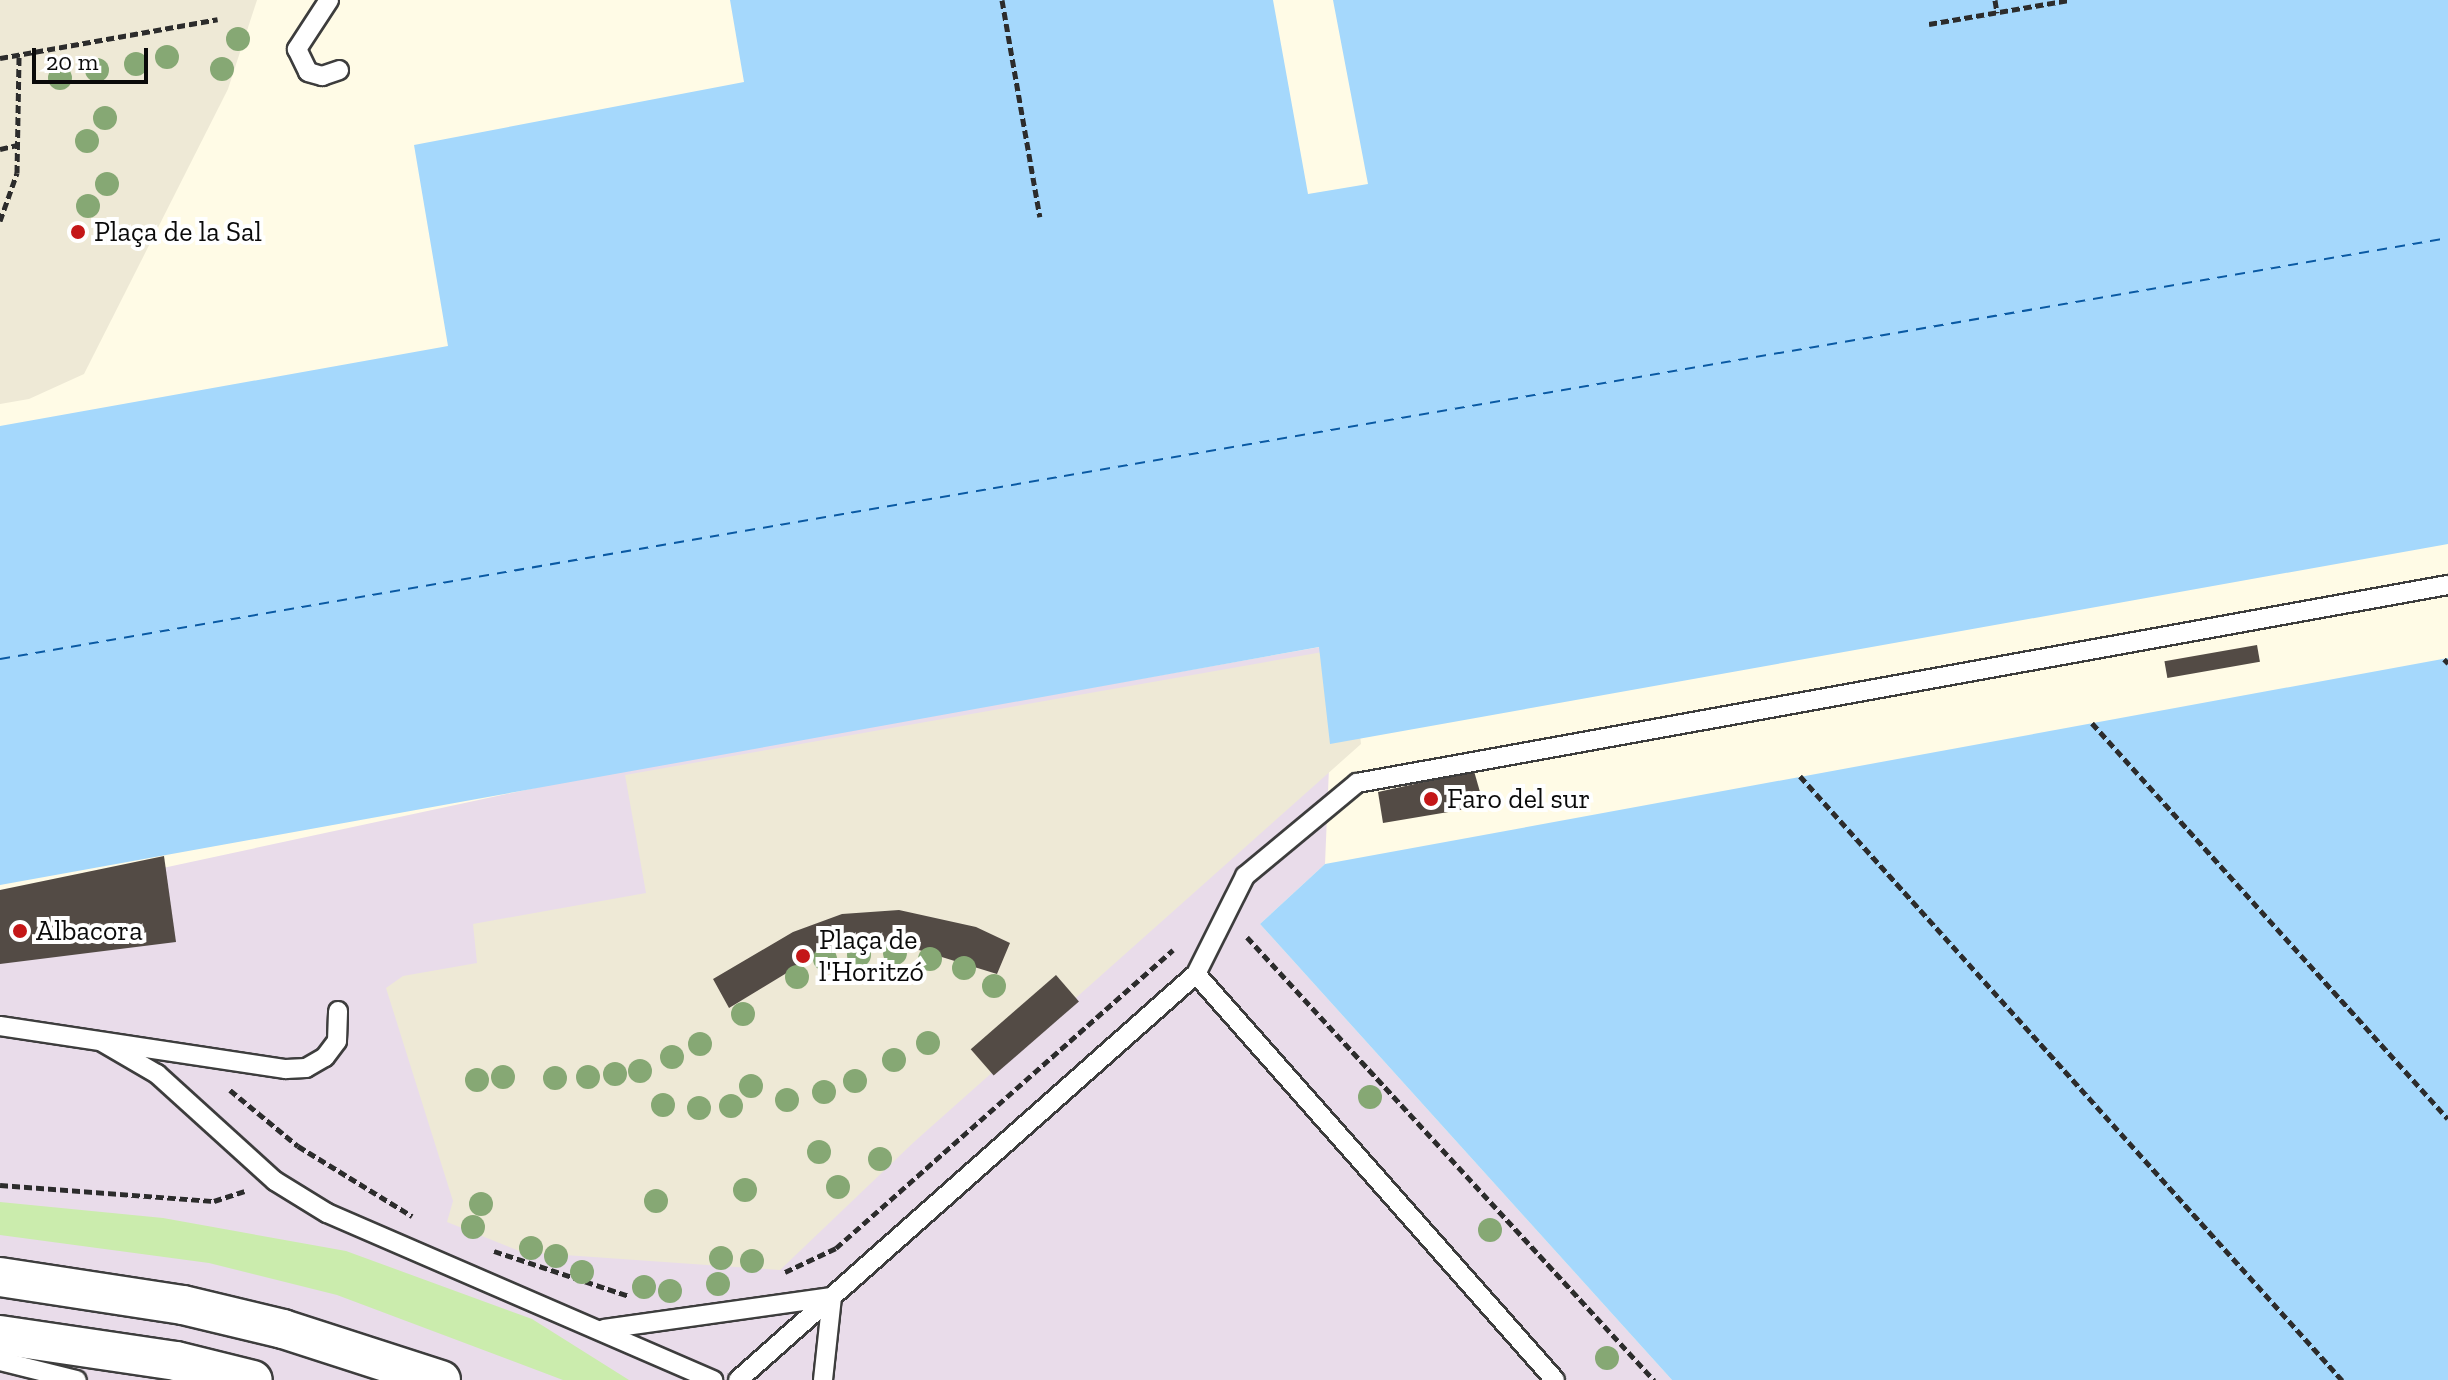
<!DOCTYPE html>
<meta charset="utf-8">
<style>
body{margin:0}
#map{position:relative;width:2448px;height:1380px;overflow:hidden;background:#fffbe6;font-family:"Zilla Slab",serif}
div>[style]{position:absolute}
.industrial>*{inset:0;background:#e9dcea}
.green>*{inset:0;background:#cbecad}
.plaza>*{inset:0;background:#eee9d6}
.water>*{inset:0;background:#a5d8fc}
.ferry>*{height:2px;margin-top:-1px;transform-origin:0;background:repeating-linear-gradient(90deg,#0a5aa4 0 10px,transparent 0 18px)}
.building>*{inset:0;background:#534b45;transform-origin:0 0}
.path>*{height:5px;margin-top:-2.5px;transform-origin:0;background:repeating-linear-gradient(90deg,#2c2c2c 0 8px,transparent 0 12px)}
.roads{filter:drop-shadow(2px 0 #3d3d3d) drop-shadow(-2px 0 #3d3d3d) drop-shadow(0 2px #3d3d3d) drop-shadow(0 -2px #3d3d3d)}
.service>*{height:18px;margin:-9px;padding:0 9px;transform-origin:9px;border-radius:9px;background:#fff}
.minor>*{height:38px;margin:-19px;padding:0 19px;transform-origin:19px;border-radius:19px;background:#fff}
.trees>*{width:24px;height:24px;margin:-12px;border-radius:50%;background:#86a874}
.dots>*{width:22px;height:22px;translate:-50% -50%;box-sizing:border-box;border:4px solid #fff;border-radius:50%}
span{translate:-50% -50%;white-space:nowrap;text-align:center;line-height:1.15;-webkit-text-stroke:8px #fff;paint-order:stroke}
.poi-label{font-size:28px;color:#0a0a0a}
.left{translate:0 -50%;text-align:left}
.scale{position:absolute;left:32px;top:48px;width:116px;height:36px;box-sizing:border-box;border:4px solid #0a0a0a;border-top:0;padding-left:10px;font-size:24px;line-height:28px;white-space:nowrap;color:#0a0a0a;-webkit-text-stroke:6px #fff;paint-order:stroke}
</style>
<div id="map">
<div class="industrial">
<div style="clip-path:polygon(1320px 647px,1330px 744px,1325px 864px,1260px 924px,1672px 1380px,0 1380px,0 903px,595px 775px)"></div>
</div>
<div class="green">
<div style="clip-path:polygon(0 1202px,163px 1218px,346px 1251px,532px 1319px,629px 1380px,563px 1380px,337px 1295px,209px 1263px,0 1235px)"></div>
</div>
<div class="plaza">
<div style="clip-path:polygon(0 0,257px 0,228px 89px,84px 374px,29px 399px,0 404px)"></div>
<div style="clip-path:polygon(1351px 647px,1361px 744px,914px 1142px,780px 1270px,522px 1252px,447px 1222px,453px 1201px,386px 988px,403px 976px,477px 963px,473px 924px,646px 893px,625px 775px)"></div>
</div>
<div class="water">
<div style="clip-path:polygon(730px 0,1273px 0,1308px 194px,1368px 184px,1333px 0,2448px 0,2448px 544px,1330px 744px,1319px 647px,0 885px,0 426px,448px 346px,414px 145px,744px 82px)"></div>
<div style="clip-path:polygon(2448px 658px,2448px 1380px,1672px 1380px,1260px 924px,1325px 864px)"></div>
</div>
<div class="ferry">
<div style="left:0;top:659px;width:2484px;rotate:-9.76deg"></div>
</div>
<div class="building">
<div style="left:2257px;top:645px;width:17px;height:94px;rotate:80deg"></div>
<div style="clip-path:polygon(1474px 771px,1484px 806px,1383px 823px,1378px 792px)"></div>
<div style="clip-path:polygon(164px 856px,176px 942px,0 964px,0 890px)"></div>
<div style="clip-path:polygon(899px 910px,976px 927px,1010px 943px,997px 974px,893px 942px,839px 948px,808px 960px,729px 1008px,713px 979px,793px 932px,842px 914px)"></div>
<div style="left:1056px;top:975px;width:35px;height:113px;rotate:49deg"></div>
</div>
<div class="path">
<div style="left:1002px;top:0;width:220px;rotate:80.1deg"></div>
<div style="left:1995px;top:0;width:13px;rotate:81deg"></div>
<div style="left:1929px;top:24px;width:142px;rotate:-9.7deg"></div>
<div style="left:0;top:58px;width:221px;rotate:-10.1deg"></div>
<div style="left:0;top:149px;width:17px;rotate:-13deg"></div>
<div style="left:0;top:221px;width:51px;rotate:-70.5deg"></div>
<div style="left:17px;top:173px;width:118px;rotate:-89deg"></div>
<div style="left:2444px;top:659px;width:6px;rotate:45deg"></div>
<div style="left:2092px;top:723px;width:532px;rotate:48.04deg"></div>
<div style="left:1800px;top:776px;width:812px;rotate:48.1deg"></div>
<div style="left:1247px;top:937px;width:602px;rotate:47.43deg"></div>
<div style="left:230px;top:1090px;width:88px;rotate:39.5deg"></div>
<div style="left:298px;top:1146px;width:134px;rotate:31.6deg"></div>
<div style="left:0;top:1185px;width:215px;rotate:4.3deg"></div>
<div style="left:214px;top:1201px;width:32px;rotate:-18deg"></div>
<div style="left:494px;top:1251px;width:142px;rotate:18.4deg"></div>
<div style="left:785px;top:1272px;width:56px;rotate:-25.2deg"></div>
<div style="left:836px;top:1248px;width:450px;rotate:-41.5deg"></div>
</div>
<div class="roads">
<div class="service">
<div style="left:329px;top:0;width:59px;rotate:123.1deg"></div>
<div style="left:297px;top:49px;width:25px;rotate:64deg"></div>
<div style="left:308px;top:72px;width:15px;rotate:16deg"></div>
<div style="left:322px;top:76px;width:18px;rotate:-19deg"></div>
<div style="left:1196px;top:974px;width:542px;rotate:48.52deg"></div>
<div style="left:0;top:1026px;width:289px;rotate:8.6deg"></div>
<div style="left:286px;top:1069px;width:20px;rotate:-3deg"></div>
<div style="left:306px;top:1068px;width:22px;rotate:-30deg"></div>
<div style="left:325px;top:1057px;width:20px;rotate:-53deg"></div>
<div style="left:337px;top:1041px;width:30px;rotate:-88deg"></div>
<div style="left:102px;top:1042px;width:64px;rotate:30.2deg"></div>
<div style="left:157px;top:1074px;width:159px;rotate:42.2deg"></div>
<div style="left:275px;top:1181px;width:61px;rotate:31.6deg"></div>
<div style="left:327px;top:1213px;width:421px;rotate:23.4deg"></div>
<div style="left:604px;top:1329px;width:230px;rotate:-8deg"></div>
<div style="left:832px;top:1297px;width:83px;rotate:96.2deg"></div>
<div style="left:0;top:1361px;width:79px;rotate:13.9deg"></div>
<div style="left:738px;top:1380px;width:612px;rotate:-41.56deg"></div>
<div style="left:1196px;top:974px;width:110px;rotate:-63.4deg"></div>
<div style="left:1245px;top:876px;width:146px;rotate:-39.7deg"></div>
<div style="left:1357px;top:783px;width:1109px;rotate:-10.29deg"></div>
</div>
<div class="minor">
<div style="left:0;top:1277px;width:185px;rotate:8.7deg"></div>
<div style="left:183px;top:1305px;width:103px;rotate:13.5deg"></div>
<div style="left:283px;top:1329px;width:166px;rotate:17.9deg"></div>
<div style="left:0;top:1335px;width:178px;rotate:8.4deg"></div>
<div style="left:176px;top:1361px;width:79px;rotate:13.9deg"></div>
</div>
</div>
<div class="trees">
<div style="left:238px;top:39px"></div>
<div style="left:167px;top:57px"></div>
<div style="left:136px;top:64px"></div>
<div style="left:222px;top:69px"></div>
<div style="left:97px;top:70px"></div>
<div style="left:60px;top:78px"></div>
<div style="left:105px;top:118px"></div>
<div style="left:87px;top:141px"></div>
<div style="left:107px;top:184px"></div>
<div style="left:88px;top:206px"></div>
<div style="left:895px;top:953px"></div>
<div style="left:859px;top:955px"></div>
<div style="left:825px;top:959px"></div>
<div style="left:930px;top:959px"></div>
<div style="left:964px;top:968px"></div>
<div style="left:797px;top:977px"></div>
<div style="left:994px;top:986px"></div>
<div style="left:743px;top:1014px"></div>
<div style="left:928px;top:1043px"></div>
<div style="left:700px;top:1044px"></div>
<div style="left:672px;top:1057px"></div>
<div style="left:894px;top:1060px"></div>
<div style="left:640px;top:1071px"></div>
<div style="left:615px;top:1074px"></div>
<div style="left:503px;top:1077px"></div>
<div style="left:588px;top:1077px"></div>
<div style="left:555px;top:1078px"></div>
<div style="left:477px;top:1080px"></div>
<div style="left:855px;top:1081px"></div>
<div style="left:751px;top:1086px"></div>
<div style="left:824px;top:1092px"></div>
<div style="left:1370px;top:1097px"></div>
<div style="left:787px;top:1100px"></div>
<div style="left:663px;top:1105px"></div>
<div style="left:731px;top:1106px"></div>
<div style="left:699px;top:1108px"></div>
<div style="left:819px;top:1152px"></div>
<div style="left:880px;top:1159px"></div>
<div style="left:838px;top:1187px"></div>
<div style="left:745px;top:1190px"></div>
<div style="left:656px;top:1201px"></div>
<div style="left:481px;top:1204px"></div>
<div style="left:473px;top:1227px"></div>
<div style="left:1490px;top:1230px"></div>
<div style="left:531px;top:1248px"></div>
<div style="left:556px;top:1256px"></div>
<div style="left:721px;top:1258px"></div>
<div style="left:752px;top:1261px"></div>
<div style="left:582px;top:1272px"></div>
<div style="left:718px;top:1284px"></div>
<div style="left:644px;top:1287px"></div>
<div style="left:670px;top:1291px"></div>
<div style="left:1607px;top:1358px"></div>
</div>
<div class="dots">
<div style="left:78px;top:232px;background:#c41718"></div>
<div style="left:1431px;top:799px;background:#c41718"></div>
<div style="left:20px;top:931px;background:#c41718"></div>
<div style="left:803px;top:956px;background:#c41718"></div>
</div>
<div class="poi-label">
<span class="left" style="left:94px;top:232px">Plaça de la Sal</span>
<span class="left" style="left:1447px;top:799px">Faro del sur</span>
<span class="left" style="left:36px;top:931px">Albacora</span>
<span class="left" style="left:819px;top:956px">Plaça de<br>l'Horitzó</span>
</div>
<div class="scale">20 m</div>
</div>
